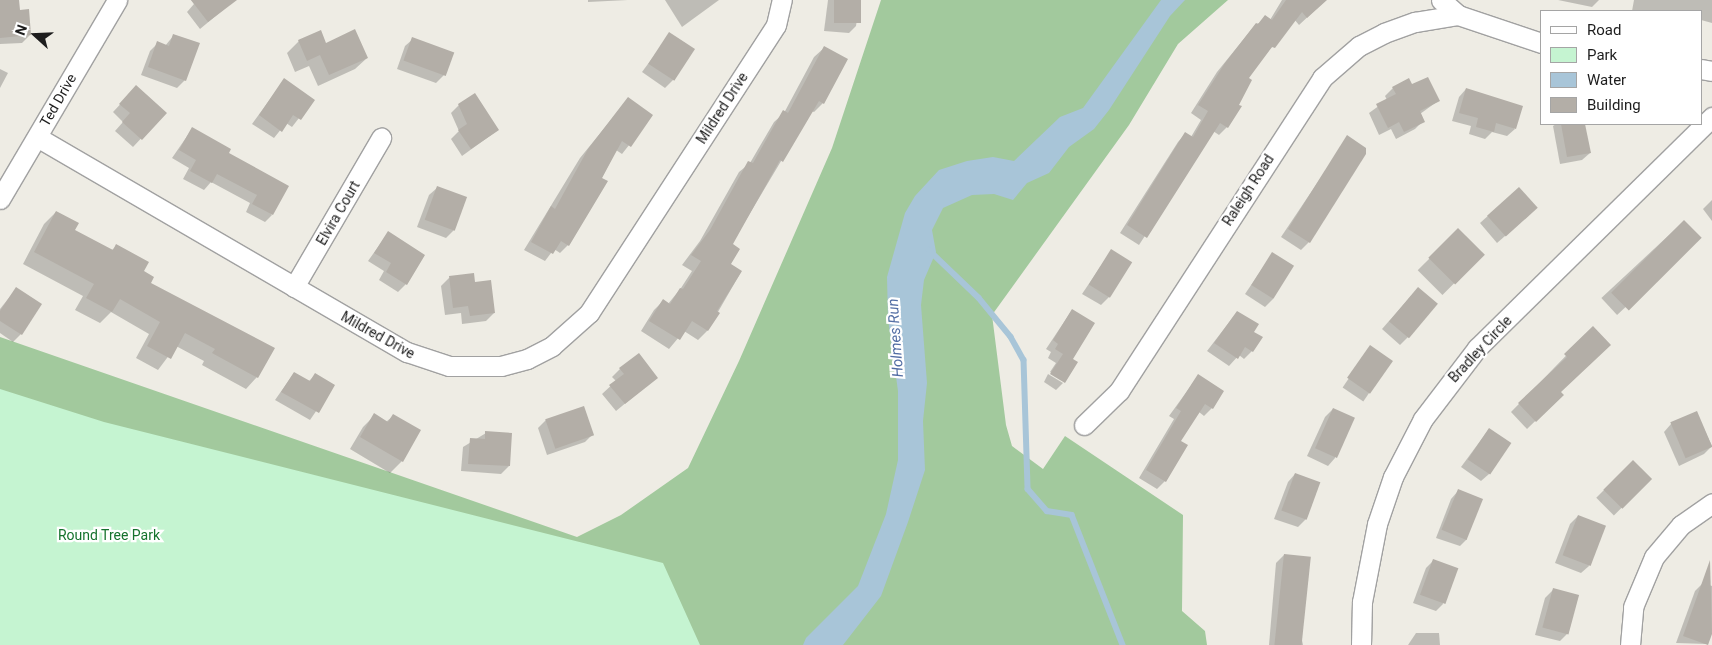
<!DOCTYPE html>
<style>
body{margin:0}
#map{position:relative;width:1712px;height:645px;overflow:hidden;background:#eeece4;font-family:Roboto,sans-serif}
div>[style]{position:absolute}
.forest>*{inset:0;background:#a2c99d}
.park>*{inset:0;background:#c5f4d1}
.water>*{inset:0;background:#a8c5d8}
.shadow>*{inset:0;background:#0003;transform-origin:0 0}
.stream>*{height:5.5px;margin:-2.75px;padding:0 2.75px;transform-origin:2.75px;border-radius:2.75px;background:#a8c5d8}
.building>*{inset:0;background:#b3aea7;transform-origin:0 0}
.roads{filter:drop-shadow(1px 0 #a1a1a1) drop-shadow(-1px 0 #a1a1a1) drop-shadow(0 1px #a1a1a1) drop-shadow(0 -1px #a1a1a1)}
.street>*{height:19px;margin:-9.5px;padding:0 9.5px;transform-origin:9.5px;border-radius:9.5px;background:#fff}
span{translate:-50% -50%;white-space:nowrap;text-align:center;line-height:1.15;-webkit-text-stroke:4.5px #fff;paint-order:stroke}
.street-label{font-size:14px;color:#1d1d1d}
.park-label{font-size:14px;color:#15722d}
.water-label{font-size:15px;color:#536ea4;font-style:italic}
.legend{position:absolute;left:1540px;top:10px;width:162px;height:115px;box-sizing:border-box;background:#fff;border:1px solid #a5a5a5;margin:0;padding:6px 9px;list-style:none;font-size:15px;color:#1d1d1d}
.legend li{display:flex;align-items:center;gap:10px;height:25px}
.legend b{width:25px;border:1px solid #a5a5a5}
.north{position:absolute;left:10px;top:10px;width:50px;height:50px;-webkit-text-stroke:4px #fff;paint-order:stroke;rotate:290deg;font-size:14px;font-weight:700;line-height:20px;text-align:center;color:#1d1d1d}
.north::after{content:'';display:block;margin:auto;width:18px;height:22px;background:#1d1d1d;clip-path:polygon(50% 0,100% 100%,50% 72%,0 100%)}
</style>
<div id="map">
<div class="forest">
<div style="clip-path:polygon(881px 0,1228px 0,1178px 44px,1129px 125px,992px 315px,1006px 425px,1012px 446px,1043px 469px,1065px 436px,1183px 515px,1182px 611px,1205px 631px,1207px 645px,0 645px,0 337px,577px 537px,621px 515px,688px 468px,739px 361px,832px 148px)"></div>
</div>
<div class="park">
<div style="clip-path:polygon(0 389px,104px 422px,663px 563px,700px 645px,0 645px)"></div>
</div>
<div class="water">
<div style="clip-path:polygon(1161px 0,1185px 0,1170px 16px,1109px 110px,1094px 129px,1069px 147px,1049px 173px,1027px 183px,1013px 200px,994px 194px,972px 195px,943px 208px,932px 230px,936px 252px,924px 280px,921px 305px,927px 383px,923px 421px,925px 470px,908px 522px,881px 596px,843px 645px,803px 645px,806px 638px,858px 586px,886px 514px,898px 460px,898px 391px,888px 319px,887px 277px,905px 213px,915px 196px,939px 170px,967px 161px,993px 157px,1014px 161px,1060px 117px,1083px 108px)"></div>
</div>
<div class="shadow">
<div style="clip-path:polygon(0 0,18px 0,19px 11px,30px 35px,22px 43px,0 44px)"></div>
<div style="clip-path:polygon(191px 0,235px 0,200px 29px,187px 12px,194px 4px)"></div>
<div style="clip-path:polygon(588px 0,628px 0,588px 2px)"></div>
<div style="clip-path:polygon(665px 0,719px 0,682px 27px)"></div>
<div style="clip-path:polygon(828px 0,860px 0,856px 26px,849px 33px,824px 31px)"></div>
<div style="clip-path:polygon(1282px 0,1326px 0,1299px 25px,1294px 19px,1247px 78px,1227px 127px,1219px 135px,1213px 131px,1139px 245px,1120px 233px,1178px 142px,1185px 134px,1191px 137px,1201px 120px,1191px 113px,1217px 72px,1256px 24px,1270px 20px)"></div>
<div style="clip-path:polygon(1558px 0,1599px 0,1592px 7px)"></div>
<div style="clip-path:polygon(1634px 0,1712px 0,1712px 23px,1701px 20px,1701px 11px,1632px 11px)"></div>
<div style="clip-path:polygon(670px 34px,673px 80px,665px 88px,642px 72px)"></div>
<div style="clip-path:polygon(174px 35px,185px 80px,177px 88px,141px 75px,150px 51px,158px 43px,165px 46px)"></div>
<div style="clip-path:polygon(413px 39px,444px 75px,436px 83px,397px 69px,405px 46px)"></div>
<div style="clip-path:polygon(299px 41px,367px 58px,355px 69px,318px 86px,309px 66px,295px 72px,287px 53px)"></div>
<div style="clip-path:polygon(824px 48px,823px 103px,814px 112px,811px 111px,731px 245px,729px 264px,741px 272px,707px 331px,698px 340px,684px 331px,669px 349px,641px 331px,654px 310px,663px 301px,668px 304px,681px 288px,692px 271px,682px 265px,700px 241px,739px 172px,750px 163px,774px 122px,784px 113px,814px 57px)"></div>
<div style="clip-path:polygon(0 69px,8px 73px,0 88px)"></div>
<div style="clip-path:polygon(284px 80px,313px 100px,292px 127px,286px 123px,274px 138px,252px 124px)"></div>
<div style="clip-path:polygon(1412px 86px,1438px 101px,1420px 114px,1423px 121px,1415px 129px,1396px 139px,1391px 129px,1379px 135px,1369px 113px,1387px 100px,1385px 96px,1393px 88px)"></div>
<div style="clip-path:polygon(1466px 89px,1515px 129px,1507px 136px,1492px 132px,1485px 139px,1469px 134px,1471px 126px,1452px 121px,1459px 97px)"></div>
<div style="clip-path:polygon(129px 95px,165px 113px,133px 147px,115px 131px,123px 122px,113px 112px)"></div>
<div style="clip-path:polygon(628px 99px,652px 116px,622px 154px,616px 150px,568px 245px,560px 253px,554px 249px,545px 261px,524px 250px,580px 158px)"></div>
<div style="clip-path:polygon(459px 105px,498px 130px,462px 156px,451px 139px,459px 131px,451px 113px)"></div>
<div style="clip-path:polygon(1556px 124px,1584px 124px,1590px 153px,1582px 160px,1560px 164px,1553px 126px)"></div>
<div style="clip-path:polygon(192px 129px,227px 154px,272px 215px,265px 222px,246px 212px,250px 203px,211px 182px,204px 190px,183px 179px,189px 168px,172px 158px)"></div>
<div style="clip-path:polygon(1348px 137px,1309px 242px,1301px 250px,1281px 237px)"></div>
<div style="clip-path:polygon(437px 188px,454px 230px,446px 238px,417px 227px,429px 195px)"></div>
<div style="clip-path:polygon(1519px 188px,1528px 216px,1497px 243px,1480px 223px)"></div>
<div style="clip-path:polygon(1712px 200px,1712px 221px,1703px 209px)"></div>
<div style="clip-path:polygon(56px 212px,73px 230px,111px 251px,117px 245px,142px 271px,149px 284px,257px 377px,246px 389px,202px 365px,204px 361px,176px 346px,158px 370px,136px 358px,149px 334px,111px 312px,100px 323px,75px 310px,83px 296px,23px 264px,44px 224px)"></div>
<div style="left:1684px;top:221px;width:23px;height:113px;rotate:47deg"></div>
<div style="left:1458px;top:230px;width:35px;height:57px;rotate:45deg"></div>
<div style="clip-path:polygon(388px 233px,406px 284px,398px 292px,379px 280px,384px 271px,368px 261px)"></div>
<div style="clip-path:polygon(1111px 251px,1109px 297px,1101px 305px,1082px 294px)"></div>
<div style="clip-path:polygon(1272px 254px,1273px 299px,1265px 307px,1245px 294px)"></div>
<div style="clip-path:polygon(449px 278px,474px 283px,494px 313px,486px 321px,462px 324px,461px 313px,445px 315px,441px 286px)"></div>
<div style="clip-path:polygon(16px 289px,21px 334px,13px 342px,0 333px,0 309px)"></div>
<div style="clip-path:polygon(1411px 296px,1408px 337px,1400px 345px,1382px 329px)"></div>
<div style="clip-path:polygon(1072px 310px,1071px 359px,1064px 381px,1050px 372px,1056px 363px,1048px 358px,1051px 352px,1046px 349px)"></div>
<div style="clip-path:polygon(1237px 312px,1252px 332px,1252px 351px,1244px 359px,1239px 355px,1229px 366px,1207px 351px)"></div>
<div style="clip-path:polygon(1593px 328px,1559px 393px,1562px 395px,1527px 429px,1511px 412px)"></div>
<div style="left:1370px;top:347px;width:25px;height:49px;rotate:34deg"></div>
<div style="clip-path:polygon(620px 369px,656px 378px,616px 411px,602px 394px,616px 381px,612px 377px)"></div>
<div style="clip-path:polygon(294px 373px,308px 382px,315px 375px,334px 385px,310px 420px,275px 400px)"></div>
<div style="clip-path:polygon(1048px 374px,1063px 383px,1056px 390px,1044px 382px)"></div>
<div style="clip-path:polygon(1198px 376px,1212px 408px,1204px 416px,1199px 412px,1179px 441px,1165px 481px,1157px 489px,1139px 478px,1174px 419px,1169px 416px)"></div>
<div style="clip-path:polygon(1333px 409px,1335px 458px,1328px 466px,1307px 456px,1325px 417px)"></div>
<div style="clip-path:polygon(1696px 412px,1712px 446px,1704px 454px,1679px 466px,1664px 432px,1671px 424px)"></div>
<div style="clip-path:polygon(375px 415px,386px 422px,393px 416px,402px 461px,390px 473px,350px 449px,363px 427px)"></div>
<div style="clip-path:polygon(546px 420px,593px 434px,585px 442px,547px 455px,538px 428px)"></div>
<div style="clip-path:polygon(1489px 429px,1489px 474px,1481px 481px,1461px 467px)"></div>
<div style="clip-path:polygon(486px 433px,509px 466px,501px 474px,461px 471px,463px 447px)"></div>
<div style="left:1633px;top:461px;width:25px;height:52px;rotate:45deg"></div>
<div style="clip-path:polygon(1295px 474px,1306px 519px,1298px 527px,1274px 519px,1288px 482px)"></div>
<div style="clip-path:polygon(1458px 491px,1467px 539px,1460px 546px,1436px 538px,1451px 499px)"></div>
<div style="clip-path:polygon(1578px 516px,1589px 566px,1581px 573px,1555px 563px,1570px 524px)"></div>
<div style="clip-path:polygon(1284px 555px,1303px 645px,1269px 645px,1276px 563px)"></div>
<div style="clip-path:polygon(1434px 560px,1443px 604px,1436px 611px,1413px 603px,1426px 568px)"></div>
<div style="clip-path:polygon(1703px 583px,1712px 586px,1712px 630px,1707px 644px,1676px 643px,1695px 591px)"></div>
<div style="clip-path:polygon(1553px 590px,1568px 633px,1560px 641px,1535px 635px,1545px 598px)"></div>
<div style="clip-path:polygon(1416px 633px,1439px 633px,1440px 645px,1408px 645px)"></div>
</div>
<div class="stream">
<div style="left:929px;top:250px;width:69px;rotate:43.8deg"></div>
<div style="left:979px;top:298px;width:50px;rotate:50.6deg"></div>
<div style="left:1011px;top:337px;width:26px;rotate:61deg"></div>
<div style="left:1024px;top:360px;width:129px;rotate:88.2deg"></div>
<div style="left:1028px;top:489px;width:29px;rotate:49deg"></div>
<div style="left:1047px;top:511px;width:25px;rotate:9deg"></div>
<div style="left:1072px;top:515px;width:140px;rotate:68.6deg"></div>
</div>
<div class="building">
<div style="clip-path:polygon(0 0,19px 0,20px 10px,29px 9px,31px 35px,0 38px)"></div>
<div style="clip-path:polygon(191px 0,237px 0,208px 22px)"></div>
<div style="left:834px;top:0;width:27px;height:23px"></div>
<div style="clip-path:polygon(1286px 0,1327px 0,1307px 18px,1302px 12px,1275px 48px,1272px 47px,1249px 78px,1252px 80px,1239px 105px,1242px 106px,1228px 128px,1220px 123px,1147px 238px,1127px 225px,1185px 132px,1193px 137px,1208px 111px,1198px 105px,1225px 63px,1256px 23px,1258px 24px,1265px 15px,1272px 20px)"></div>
<div style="clip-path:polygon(355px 29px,368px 58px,329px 75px,320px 55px,307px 61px,298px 40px,321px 30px,326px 43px)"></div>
<div style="left:669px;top:32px;width:31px;height:38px;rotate:33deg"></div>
<div style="clip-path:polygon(173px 34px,200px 43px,186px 81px,148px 67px,157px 41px,169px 46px)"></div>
<div style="left:412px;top:37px;width:45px;height:25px;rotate:20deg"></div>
<div style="clip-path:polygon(824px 46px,848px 59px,824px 104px,819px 101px,783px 162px,780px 160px,733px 244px,740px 249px,731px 264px,742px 271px,717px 311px,720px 313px,708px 331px,692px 321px,680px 340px,649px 321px,663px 299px,670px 304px,680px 288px,683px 289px,701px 261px,691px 255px,710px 230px,748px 161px,753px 163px,783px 110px,788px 113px)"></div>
<div style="clip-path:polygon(1428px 77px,1440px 101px,1420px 111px,1425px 122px,1404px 132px,1399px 122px,1388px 128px,1376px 104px,1396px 94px,1392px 87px,1409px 78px,1412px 84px)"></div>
<div style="clip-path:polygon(284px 78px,315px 100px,301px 120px,293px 115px,282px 132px,259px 115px)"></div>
<div style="clip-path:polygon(136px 85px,167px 113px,142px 140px,122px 122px,130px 113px,119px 104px)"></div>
<div style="clip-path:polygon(1466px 88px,1523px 106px,1516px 129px,1496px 123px,1494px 132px,1476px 127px,1478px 118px,1459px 113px)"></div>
<div style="clip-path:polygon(475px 93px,499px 130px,471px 149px,458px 130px,467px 124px,458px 104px)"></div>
<div style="clip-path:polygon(628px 97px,653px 115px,631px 147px,622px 141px,602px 178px,608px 181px,569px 246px,561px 241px,553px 254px,531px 242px,551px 206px,555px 209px,588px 149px)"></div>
<div style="clip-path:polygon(1561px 124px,1585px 124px,1591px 153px,1567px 157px)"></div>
<div style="clip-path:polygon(192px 127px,231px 149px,229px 153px,289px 186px,273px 215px,252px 204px,257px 195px,217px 174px,212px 183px,190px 171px,196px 160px,179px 150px)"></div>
<div style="clip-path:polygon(1347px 135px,1366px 148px,1366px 154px,1310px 243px,1288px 229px)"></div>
<div style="left:437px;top:186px;width:32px;height:36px;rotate:20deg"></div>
<div style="left:1519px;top:187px;width:28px;height:43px;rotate:48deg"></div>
<div style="clip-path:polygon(56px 211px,79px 223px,75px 230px,113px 250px,116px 244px,149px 262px,144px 271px,154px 277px,151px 283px,275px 348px,258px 378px,212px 353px,215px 349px,185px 333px,171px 359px,147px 346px,160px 322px,120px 299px,112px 312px,86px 298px,94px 284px,34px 252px)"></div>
<div style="left:1684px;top:220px;width:25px;height:103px;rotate:45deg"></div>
<div style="left:1458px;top:228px;width:38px;height:42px;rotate:45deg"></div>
<div style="clip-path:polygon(388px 231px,425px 255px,407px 285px,386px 272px,391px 263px,374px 253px)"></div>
<div style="left:1111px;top:249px;width:25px;height:42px;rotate:32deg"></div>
<div style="left:1272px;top:252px;width:26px;height:39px;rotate:32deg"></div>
<div style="clip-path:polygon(474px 273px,475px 282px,491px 280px,495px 313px,470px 316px,468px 306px,453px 308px,449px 276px)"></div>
<div style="clip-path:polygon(16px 287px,42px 304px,22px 335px,0 321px,0 311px)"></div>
<div style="left:1418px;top:287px;width:26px;height:45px;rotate:40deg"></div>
<div style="clip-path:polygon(1072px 309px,1095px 323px,1073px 359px,1078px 362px,1065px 383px,1050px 374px,1063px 354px,1055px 349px,1058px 344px,1053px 340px)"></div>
<div style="clip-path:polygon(1237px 311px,1259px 324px,1254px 332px,1263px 337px,1253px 352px,1245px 347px,1238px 359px,1214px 343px)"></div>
<div style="clip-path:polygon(1593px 326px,1611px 345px,1561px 392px,1564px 395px,1536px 422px,1518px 403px,1567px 357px,1564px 354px)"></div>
<div style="left:1370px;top:345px;width:28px;height:40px;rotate:35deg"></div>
<div style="clip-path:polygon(639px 353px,658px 378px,625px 404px,609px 385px,624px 374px,619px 368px)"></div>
<div style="clip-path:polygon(294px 372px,310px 381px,315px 373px,335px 385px,319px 413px,281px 392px)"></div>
<div style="clip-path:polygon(1198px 374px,1224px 391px,1213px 409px,1205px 404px,1181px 441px,1188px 445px,1166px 482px,1146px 470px,1181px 411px,1176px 408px)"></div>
<div style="left:584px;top:406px;width:31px;height:41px;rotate:71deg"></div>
<div style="left:1333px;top:408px;width:24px;height:44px;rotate:24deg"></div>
<div style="left:1697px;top:411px;width:39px;height:29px;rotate:67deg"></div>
<div style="clip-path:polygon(374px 413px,388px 422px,393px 414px,421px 430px,403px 462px,360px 437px)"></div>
<div style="left:1489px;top:428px;width:27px;height:38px;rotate:34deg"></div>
<div style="clip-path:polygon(485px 431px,512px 433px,510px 466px,468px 464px,470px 438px,485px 439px)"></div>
<div style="left:1633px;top:460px;width:27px;height:42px;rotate:45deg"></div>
<div style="left:1295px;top:473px;width:27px;height:40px;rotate:20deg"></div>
<div style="left:1458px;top:489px;width:27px;height:44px;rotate:22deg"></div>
<div style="left:1578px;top:515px;width:30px;height:43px;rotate:21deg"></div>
<div style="left:1284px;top:554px;width:27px;height:92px;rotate:6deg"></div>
<div style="left:1433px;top:559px;width:27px;height:38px;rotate:20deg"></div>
<div style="clip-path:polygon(1710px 560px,1712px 634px,1708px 645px,1683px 636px)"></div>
<div style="left:1553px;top:588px;width:27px;height:41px;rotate:15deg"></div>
</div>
<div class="roads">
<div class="street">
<div style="left:1441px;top:0;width:23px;rotate:41deg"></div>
<div style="left:1458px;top:15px;width:88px;rotate:18.6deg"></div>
<div style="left:1701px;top:69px;width:11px;rotate:10deg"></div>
<div style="left:37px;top:137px;width:428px;rotate:30.2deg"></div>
<div style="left:407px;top:352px;width:44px;rotate:18.4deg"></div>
<div style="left:449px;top:366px;width:52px"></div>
<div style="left:501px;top:366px;width:27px;rotate:-15deg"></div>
<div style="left:527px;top:359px;width:28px;rotate:-27deg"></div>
<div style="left:552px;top:346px;width:50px;rotate:-41.7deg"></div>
<div style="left:589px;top:313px;width:343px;rotate:-57deg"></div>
<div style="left:776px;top:25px;width:26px;rotate:-77deg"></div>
<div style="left:0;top:199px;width:231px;rotate:-59.5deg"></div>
<div style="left:294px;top:287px;width:173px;rotate:-59.7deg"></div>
<div style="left:1084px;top:425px;width:49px;rotate:-44.2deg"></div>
<div style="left:1119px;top:391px;width:373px;rotate:-57deg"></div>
<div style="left:1322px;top:78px;width:49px;rotate:-40.9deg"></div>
<div style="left:1359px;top:46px;width:28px;rotate:-27deg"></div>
<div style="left:1384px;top:33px;width:33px;rotate:-20deg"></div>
<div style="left:1415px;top:22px;width:44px;rotate:-9.2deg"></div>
<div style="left:1361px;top:645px;width:43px;rotate:-88.7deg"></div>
<div style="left:1362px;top:602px;width:79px;rotate:-79.1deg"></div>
<div style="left:1377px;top:524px;width:50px;rotate:-71.2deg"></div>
<div style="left:1393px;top:477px;width:65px;rotate:-62.7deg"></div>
<div style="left:1423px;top:419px;width:89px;rotate:-52.7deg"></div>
<div style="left:1477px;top:348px;width:330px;rotate:-44.5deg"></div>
<div style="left:1630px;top:645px;width:38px;rotate:-85deg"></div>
<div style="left:1633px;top:607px;width:54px;rotate:-67.2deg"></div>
<div style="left:1654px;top:557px;width:42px;rotate:-49.8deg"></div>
<div style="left:1681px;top:525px;width:38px;rotate:-35deg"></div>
</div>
</div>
<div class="street-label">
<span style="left:58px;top:100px;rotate:-60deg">Ted Drive</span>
<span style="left:722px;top:108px;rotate:-57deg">Mildred Drive</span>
<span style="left:1248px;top:190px;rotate:-57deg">Raleigh Road</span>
<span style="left:338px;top:213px;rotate:-60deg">Elvira Court</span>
<span style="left:378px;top:335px;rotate:29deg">Mildred Drive</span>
<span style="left:1480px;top:349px;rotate:-47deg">Bradley Circle</span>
</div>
<div class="park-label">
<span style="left:109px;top:535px">Round Tree Park</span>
</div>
<div class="water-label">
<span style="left:896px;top:338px;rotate:-94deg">Holmes Run</span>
</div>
<ul class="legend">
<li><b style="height:6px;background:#fff"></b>Road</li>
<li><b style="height:14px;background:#c5f4d1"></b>Park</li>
<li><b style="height:14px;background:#a8c5d8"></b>Water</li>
<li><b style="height:14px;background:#b3aea7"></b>Building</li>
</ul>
<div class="north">N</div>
</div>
